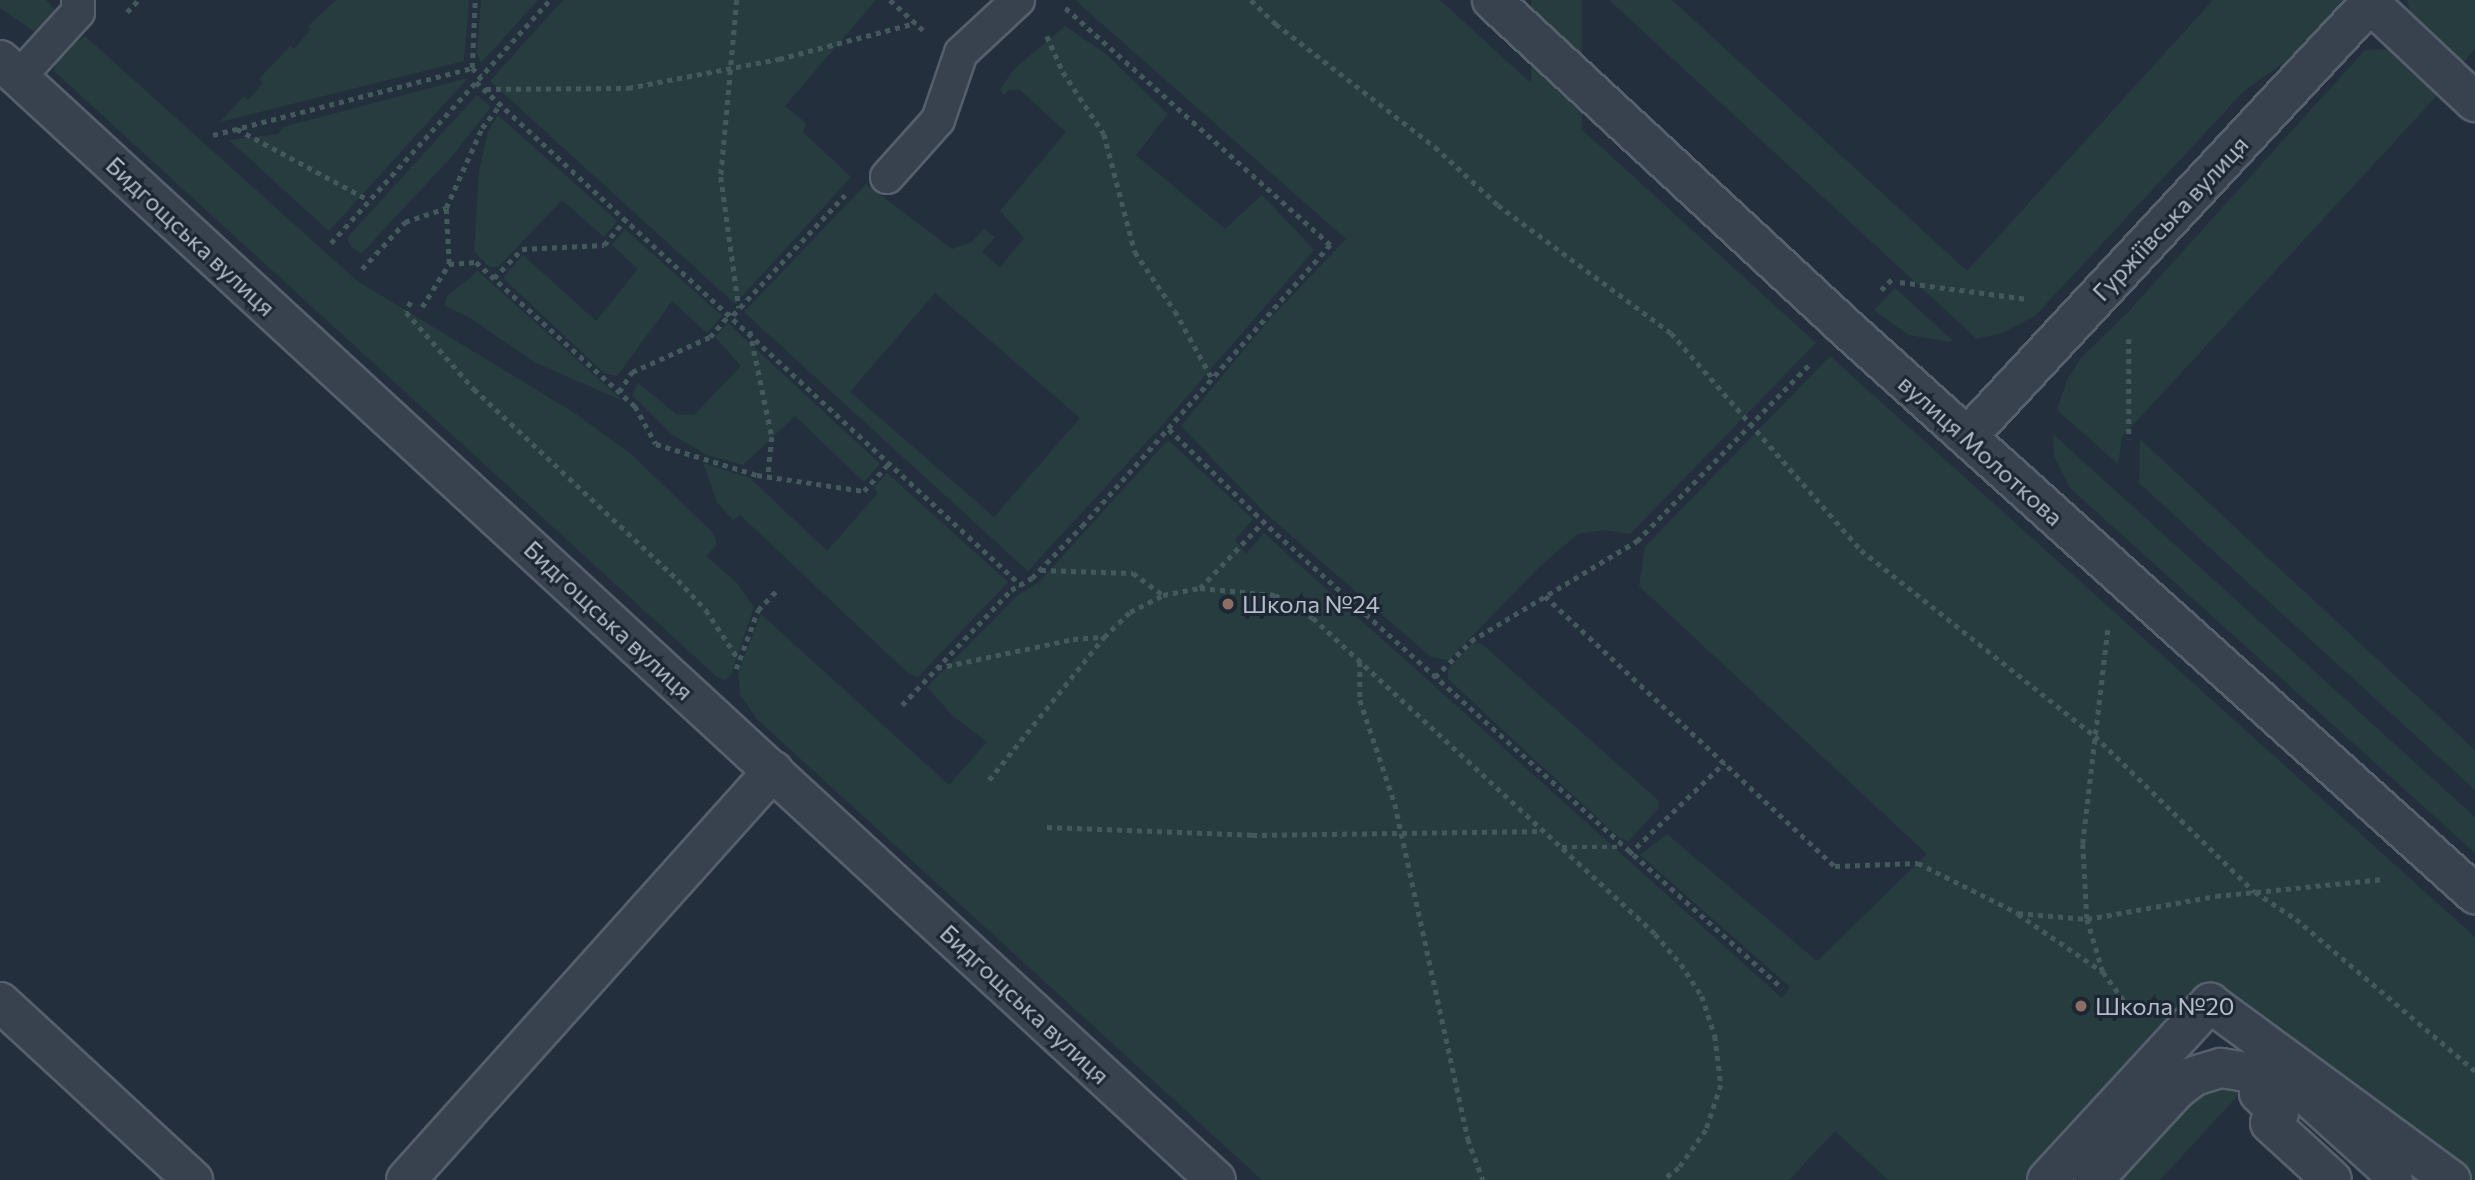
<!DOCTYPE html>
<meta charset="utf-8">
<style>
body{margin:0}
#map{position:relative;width:2475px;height:1180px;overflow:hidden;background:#242f3e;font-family:Commissioner,sans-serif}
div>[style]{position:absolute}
.green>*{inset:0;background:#263c3f;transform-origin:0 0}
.path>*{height:4.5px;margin-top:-2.25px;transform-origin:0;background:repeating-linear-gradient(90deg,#44595c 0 5px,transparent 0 10px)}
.roads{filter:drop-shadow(2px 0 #565f6c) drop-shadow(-2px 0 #565f6c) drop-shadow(0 2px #565f6c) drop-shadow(0 -2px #565f6c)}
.service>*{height:32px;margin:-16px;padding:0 16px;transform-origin:16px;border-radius:16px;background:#38414e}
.pedestrian>*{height:38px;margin:-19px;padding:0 19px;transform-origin:19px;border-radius:19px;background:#38414e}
.minor>*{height:38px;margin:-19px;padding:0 19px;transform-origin:19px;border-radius:19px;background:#38414e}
.dots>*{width:19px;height:19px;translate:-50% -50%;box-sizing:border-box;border:4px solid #1d2633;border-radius:50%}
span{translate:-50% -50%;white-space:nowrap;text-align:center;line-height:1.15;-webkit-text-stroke:6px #1d2633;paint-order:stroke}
.street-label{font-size:24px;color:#b4bcc9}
.poi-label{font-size:24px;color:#b4bcc9}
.left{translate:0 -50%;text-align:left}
</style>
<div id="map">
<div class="green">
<div style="clip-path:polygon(0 0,46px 0,54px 8px,52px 20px,39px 35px,0 8px)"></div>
<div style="clip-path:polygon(336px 0,469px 0,464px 61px,220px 122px,244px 96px,248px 100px,263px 83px,259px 79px,290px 46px,294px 49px,311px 29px,308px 26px)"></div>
<div style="clip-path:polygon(481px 0,538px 0,481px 63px,477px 53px)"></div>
<div style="clip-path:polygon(563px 0,876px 0,785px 106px,806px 123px,803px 132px,851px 177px,735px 304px,490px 81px)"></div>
<div style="clip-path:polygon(1075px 0,1440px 0,1816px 343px,1630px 534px,1605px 530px,1578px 534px,1539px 567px,1449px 660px,1431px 657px,1263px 511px,1181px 426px,1267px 322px,1346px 239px)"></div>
<div style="left:1531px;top:0;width:51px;height:444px"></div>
<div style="clip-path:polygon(1609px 0,1672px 0,1967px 271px,2213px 0,2343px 0,2299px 52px,2244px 91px,2035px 316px,2002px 333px,1977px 339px)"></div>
<div style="clip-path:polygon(2407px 0,2475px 0,2475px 49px,2460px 66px,2412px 20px)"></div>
<div style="clip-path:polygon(evenodd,1065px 26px,1106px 54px,1168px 114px,1136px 155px,1225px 229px,1262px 195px,1314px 250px,1157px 431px,1028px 571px,744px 312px,866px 184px,952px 249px,972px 242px,984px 229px,995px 237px,982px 252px,1000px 267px,1024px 238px,1000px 211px,1066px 132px,1020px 90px,1009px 90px,1004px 95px,1000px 90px,1013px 70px,1065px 26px,935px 293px,1080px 418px,994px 517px,850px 392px,935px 293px)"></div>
<div style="clip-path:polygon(85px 36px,356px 280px,573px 412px,630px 453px,713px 533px,717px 545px,706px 556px,737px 583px,754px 607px,731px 675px,725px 680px,717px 677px,54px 71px,59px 55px)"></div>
<div style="clip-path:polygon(2386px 49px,2405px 57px,2444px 88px,2122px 437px,2118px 464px,2057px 410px,2067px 380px,2081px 358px,2128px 312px,2365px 50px)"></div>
<div style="clip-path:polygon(468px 78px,329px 231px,229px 140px,278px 134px,283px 127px)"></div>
<div style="clip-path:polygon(477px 95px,491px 107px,452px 156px,362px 253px,351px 247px,347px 238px)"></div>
<div style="clip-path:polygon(498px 115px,617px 221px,604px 237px,562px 200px,498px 267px,489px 267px,474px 251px,479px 171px,488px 132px)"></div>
<div style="clip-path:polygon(625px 229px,722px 316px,707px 333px,672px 301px,617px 376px,604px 373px,503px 278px,523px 255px,596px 321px,638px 269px,612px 245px)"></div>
<div style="clip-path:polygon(478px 271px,623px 401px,534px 362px,469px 317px,444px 306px,447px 296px)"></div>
<div style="clip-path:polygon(1895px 288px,1952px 340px,1951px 342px,1908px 335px,1874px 310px)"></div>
<div style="clip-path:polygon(728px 323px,880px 464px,864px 482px,795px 416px,743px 465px,707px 455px,673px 435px,632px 395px,638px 383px,676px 414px,694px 415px,741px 366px,715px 337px)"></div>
<div style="clip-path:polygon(1830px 356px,2475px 937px,2475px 1180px,2451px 1180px,2211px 1004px,2047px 1180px,1888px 1180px,1835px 1131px,1789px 1180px,1262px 1180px,758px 720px,740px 695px,738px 673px,761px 614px,949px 785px,987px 742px,953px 716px,927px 687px,1017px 596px,1039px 582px,1168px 440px,1253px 519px,1235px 540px,1246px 554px,1264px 533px,1782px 998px,1790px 987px,1640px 855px,1667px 834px,1817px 961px,1927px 854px,1639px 586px,1645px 547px)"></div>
<div style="clip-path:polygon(2053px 434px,2475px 817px,2475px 853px,2070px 488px,2054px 456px)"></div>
<div style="clip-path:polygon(2140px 439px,2475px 750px,2475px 790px,2139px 483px)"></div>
<div style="clip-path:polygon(703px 463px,750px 478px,827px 551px,878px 493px,874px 487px,887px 473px,1008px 582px,918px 677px,909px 674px,740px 515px,733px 520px,717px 502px)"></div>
<div style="clip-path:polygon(1472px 643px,1482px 644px,1658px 800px,1659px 808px,1629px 841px,1619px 838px,1448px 679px,1448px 670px)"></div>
<div style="clip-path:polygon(2256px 1076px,2160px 1180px,2093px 1180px,2177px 1089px)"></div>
</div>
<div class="path">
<div style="left:737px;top:0;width:178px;rotate:95.2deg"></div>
<div style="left:721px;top:177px;width:132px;rotate:82.2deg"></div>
<div style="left:890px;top:0;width:45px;rotate:42.3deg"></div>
<div style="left:1251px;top:0;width:35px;rotate:44deg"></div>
<div style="left:1276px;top:24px;width:201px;rotate:37.7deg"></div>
<div style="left:1435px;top:147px;width:86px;rotate:42.6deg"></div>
<div style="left:1498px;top:205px;width:215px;rotate:36.5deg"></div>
<div style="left:1671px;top:333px;width:288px;rotate:48.8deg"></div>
<div style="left:1861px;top:550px;width:299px;rotate:38.5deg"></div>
<div style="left:2095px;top:736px;width:223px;rotate:44.3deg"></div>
<div style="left:2255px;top:892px;width:49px;rotate:33.4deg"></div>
<div style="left:2296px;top:919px;width:235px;rotate:40.3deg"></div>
<div style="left:127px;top:12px;width:16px;rotate:-47deg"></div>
<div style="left:1047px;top:36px;width:39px;rotate:66deg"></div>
<div style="left:1063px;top:72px;width:74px;rotate:56.5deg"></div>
<div style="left:1104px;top:134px;width:122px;rotate:75.3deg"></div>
<div style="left:1135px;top:252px;width:71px;rotate:55.9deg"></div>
<div style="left:1175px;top:311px;width:77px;rotate:61.1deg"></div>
<div style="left:472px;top:68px;width:68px;rotate:-87.5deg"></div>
<div style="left:476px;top:82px;width:742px;rotate:42.71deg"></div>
<div style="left:486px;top:89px;width:142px;rotate:-0.4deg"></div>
<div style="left:628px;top:88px;width:154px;rotate:-10.9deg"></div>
<div style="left:779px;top:59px;width:141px;rotate:-14.8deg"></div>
<div style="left:237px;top:129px;width:150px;rotate:28.3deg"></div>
<div style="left:213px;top:135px;width:268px;rotate:-14.5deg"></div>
<div style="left:472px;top:68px;width:12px;rotate:42deg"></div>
<div style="left:331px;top:243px;width:327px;rotate:-48deg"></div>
<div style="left:449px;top:264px;width:27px;rotate:-4deg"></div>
<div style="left:476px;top:262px;width:215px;rotate:42.2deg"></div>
<div style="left:635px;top:406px;width:43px;rotate:61.1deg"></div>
<div style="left:656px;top:444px;width:106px;rotate:17.1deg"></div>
<div style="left:757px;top:475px;width:108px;rotate:8.5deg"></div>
<div style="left:864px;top:491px;width:39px;rotate:-48deg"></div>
<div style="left:362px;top:269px;width:64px;rotate:-47.5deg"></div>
<div style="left:405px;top:222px;width:43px;rotate:-18.9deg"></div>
<div style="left:446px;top:208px;width:88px;rotate:-65.8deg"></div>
<div style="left:482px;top:128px;width:31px;rotate:-52deg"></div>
<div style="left:494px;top:278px;width:40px;rotate:-46deg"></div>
<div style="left:522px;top:249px;width:82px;rotate:-2.8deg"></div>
<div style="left:604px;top:245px;width:35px;rotate:-50deg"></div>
<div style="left:1900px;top:282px;width:129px;rotate:7.6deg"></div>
<div style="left:1881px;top:290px;width:20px;rotate:-45deg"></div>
<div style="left:411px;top:302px;width:11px;rotate:117deg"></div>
<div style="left:406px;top:312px;width:103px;rotate:48.6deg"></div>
<div style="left:474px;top:389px;width:279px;rotate:43.1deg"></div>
<div style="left:678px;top:580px;width:41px;rotate:47deg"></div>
<div style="left:706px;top:610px;width:60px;rotate:56.6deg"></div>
<div style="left:422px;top:307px;width:51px;rotate:-57.9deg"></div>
<div style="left:449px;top:264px;width:56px;rotate:-93.1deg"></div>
<div style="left:733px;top:315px;width:164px;rotate:-47deg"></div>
<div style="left:750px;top:331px;width:108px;rotate:78.3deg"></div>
<div style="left:772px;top:437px;width:40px;rotate:95.7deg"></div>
<div style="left:2129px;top:339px;width:100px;rotate:90deg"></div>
<div style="left:619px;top:392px;width:24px;rotate:-57deg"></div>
<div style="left:632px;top:372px;width:85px;rotate:-24.2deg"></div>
<div style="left:710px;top:337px;width:32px;rotate:-49deg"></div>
<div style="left:1169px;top:429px;width:140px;rotate:44.4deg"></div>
<div style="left:1269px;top:527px;width:690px;rotate:41.94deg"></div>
<div style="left:1041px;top:570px;width:92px;rotate:1.9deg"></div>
<div style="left:1133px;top:573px;width:37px;rotate:36deg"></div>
<div style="left:1200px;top:588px;width:93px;rotate:-46.3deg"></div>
<div style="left:1545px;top:596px;width:396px;rotate:43deg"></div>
<div style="left:1835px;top:866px;width:83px;rotate:-2.1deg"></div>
<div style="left:1918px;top:863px;width:112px;rotate:26.6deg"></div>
<div style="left:2018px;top:913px;width:69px;rotate:5deg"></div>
<div style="left:2087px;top:919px;width:131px;rotate:-10.1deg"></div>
<div style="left:2216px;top:896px;width:168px;rotate:-5.8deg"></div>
<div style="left:2108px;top:630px;width:215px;rotate:96.7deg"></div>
<div style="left:2083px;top:844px;width:75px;rotate:86.9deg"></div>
<div style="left:2087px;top:919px;width:55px;rotate:73.2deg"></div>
<div style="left:2103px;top:972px;width:51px;rotate:53.8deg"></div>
<div style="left:1360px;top:662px;width:38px;rotate:90deg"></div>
<div style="left:1360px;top:700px;width:110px;rotate:71.4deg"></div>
<div style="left:1395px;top:804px;width:343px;rotate:77.7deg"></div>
<div style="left:1468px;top:1139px;width:44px;rotate:69.9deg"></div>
<div style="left:937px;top:668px;width:139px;rotate:-12deg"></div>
<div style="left:1073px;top:639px;width:31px;rotate:-4deg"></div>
<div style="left:736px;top:669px;width:63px;rotate:-69.6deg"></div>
<div style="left:758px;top:610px;width:30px;rotate:-46deg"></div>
<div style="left:1435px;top:677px;width:51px;rotate:-45deg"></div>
<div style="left:1471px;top:641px;width:194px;rotate:-31.1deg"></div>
<div style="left:1637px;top:541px;width:249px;rotate:-45.7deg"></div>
<div style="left:902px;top:705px;width:158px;rotate:-46.5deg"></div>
<div style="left:1011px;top:590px;width:24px;rotate:-30deg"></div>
<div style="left:1032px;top:578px;width:72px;rotate:-46.1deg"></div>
<div style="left:1082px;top:526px;width:375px;rotate:-48.6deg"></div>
<div style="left:1330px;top:245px;width:357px;rotate:-138.2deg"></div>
<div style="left:989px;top:780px;width:184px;rotate:-51.2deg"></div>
<div style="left:1104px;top:637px;width:36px;rotate:-44deg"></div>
<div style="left:1130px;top:612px;width:37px;rotate:-27deg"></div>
<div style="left:1163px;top:595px;width:38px;rotate:-11deg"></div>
<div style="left:1200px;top:588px;width:75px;rotate:5.3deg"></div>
<div style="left:1275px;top:595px;width:44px;rotate:31.2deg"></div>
<div style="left:1313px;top:618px;width:466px;rotate:42.7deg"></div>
<div style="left:1655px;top:934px;width:40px;rotate:49deg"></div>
<div style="left:1681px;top:964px;width:38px;rotate:57deg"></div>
<div style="left:1702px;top:996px;width:42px;rotate:72deg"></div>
<div style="left:1715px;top:1036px;width:49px;rotate:83deg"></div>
<div style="left:1721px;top:1085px;width:47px;rotate:108.4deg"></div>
<div style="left:1706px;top:1130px;width:47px;rotate:125.4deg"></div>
<div style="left:1679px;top:1168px;width:20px;rotate:143deg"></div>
<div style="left:1047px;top:827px;width:205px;rotate:2.2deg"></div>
<div style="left:1252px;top:835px;width:291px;rotate:-0.8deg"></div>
<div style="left:1562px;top:847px;width:57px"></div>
<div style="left:1629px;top:854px;width:132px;rotate:-43.8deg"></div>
<div style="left:2018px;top:914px;width:103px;rotate:34.3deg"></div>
</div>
<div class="roads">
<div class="service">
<div style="left:18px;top:78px;width:89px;rotate:-47.7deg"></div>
<div style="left:78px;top:12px;width:12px;rotate:-90deg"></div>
<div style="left:887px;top:177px;width:76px;rotate:-48.2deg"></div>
<div style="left:938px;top:120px;width:71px;rotate:-71.1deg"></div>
<div style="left:961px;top:53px;width:78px;rotate:-42.9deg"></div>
<div style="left:2272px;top:1068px;width:167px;rotate:42.1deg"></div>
</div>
<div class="pedestrian">
<div style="left:2047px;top:1180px;width:241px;rotate:-47.4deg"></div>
<div style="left:2210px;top:1003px;width:299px;rotate:36.3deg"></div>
<div style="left:2093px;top:1180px;width:124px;rotate:-47.3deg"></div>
<div style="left:2177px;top:1089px;width:21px;rotate:-37deg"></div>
<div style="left:2194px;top:1076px;width:28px;rotate:-17deg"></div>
<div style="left:2221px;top:1068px;width:26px;rotate:9deg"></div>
<div style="left:2247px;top:1072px;width:23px;rotate:31deg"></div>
<div style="left:2267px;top:1084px;width:12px;rotate:132deg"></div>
<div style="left:2259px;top:1093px;width:28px;rotate:45deg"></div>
<div style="left:2279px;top:1113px;width:13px;rotate:132deg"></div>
<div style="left:2270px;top:1123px;width:84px;rotate:42.6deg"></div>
</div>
<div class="minor">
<div style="left:1492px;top:0;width:481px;rotate:42.8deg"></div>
<div style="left:1845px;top:327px;width:848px;rotate:41.99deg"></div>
<div style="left:2371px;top:4px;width:143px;rotate:43.3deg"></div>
<div style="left:0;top:60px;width:1653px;rotate:42.65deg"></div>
<div style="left:1967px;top:437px;width:596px;rotate:-47.11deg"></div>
<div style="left:0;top:1002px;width:263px;rotate:42.7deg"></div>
<div style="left:406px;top:1180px;width:550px;rotate:-48.1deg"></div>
</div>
</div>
<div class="dots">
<div style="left:1228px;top:604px;background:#8d6e63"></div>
<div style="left:2081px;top:1006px;background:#8d6e63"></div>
</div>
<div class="street-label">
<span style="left:2170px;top:218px;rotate:-47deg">Гуржіївська вулиця</span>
<span style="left:191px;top:236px;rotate:43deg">Бидгощська вулиця</span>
<span style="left:1981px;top:450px;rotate:42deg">вулиця Молоткова</span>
<span style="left:609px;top:620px;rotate:43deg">Бидгощська вулиця</span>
<span style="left:1025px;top:1004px;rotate:43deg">Бидгощська вулиця</span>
</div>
<div class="poi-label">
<span class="left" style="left:1242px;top:604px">Школа №24</span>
<span class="left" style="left:2095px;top:1006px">Школа №20</span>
</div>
</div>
